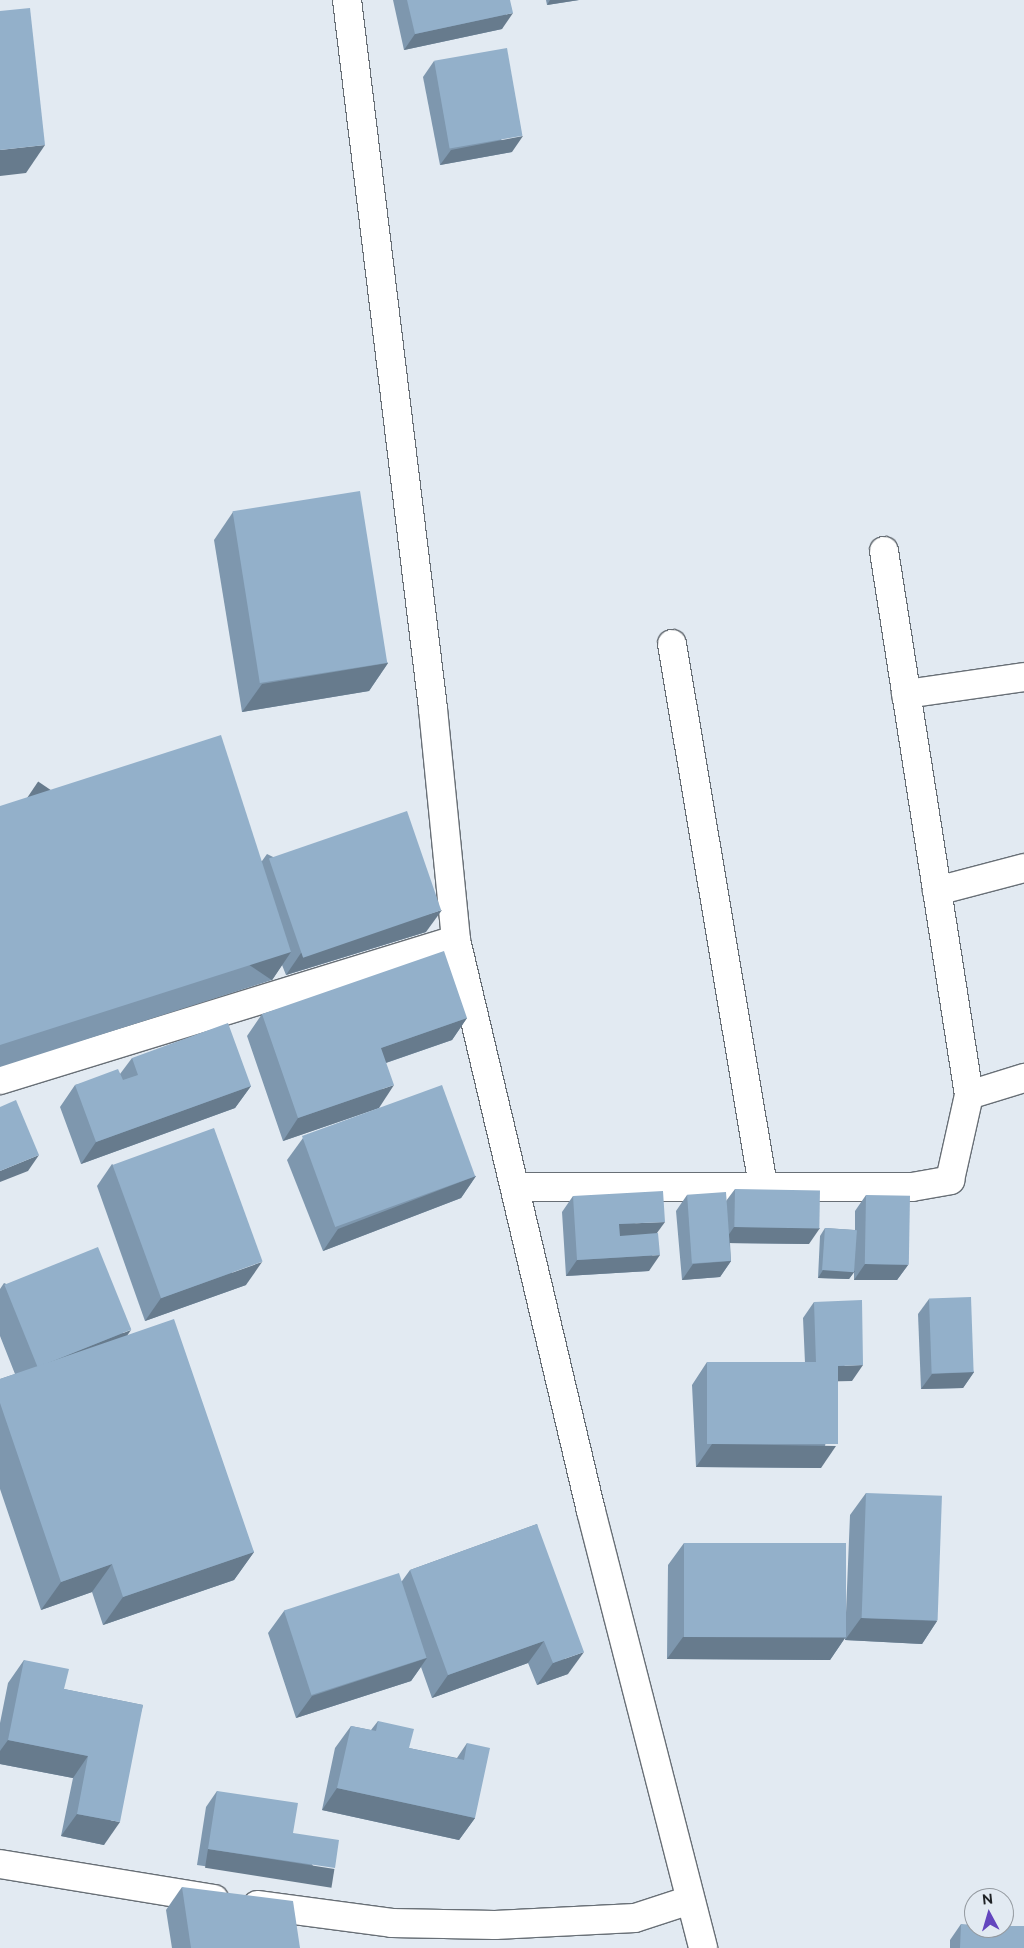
<!DOCTYPE html>
<style>
body{margin:0}
#map{position:relative;width:1024px;height:1948px;overflow:hidden;background:#e2eaf2;font-family:Raleway,sans-serif}
div>[style]{position:absolute}
.roads{filter:drop-shadow(1px 0 #686f76) drop-shadow(-1px 0 #686f76) drop-shadow(0 1px #686f76) drop-shadow(0 -1px #686f76)}
.minor>*{height:28px;margin:-14px;padding:0 14px;transform-origin:14px;border-radius:14px;background:#fff}
.tertiary>*{height:28px;margin:-14px;padding:0 14px;transform-origin:14px;border-radius:14px;background:#fff}
.wall>*{inset:0;background:#7e97ae}
.shaded-wall>*{inset:0;background:#677b8d;transform-origin:0 0}
.building>*{inset:0;background:#93b0ca;transform-origin:0 0}
span{translate:-50% -50%;white-space:nowrap;text-align:center;line-height:1.15;-webkit-text-stroke:4px #e2eaf2;paint-order:stroke}
.north{position:absolute;left:964px;top:1888px;width:50px;height:50px;box-sizing:border-box;background:#e2eaf2;border:1px solid #949aa0;border-radius:50%;rotate:354deg;font-size:14px;font-weight:700;line-height:20px;text-align:center;color:#202326}
.north::after{content:'';display:block;margin:auto;width:18px;height:22px;background:#6346be;clip-path:polygon(50% 0,100% 100%,50% 72%,0 100%)}
</style>
<div id="map">
<div class="roads">
<div class="minor">
<div style="left:884px;top:551px;width:551px;rotate:81.12deg"></div>
<div style="left:672px;top:644px;width:550px;rotate:80.47deg"></div>
<div style="left:906px;top:694px;width:119px;rotate:-8.2deg"></div>
<div style="left:937px;top:891px;width:90px;rotate:-14.8deg"></div>
<div style="left:0;top:1080px;width:477px;rotate:-17.1deg"></div>
<div style="left:515px;top:1187px;width:397px"></div>
<div style="left:912px;top:1187px;width:39px;rotate:-10deg"></div>
<div style="left:950px;top:1180px;width:87px;rotate:-77.4deg"></div>
<div style="left:969px;top:1095px;width:58px;rotate:-17.2deg"></div>
<div style="left:0;top:1864px;width:217px;rotate:9.3deg"></div>
<div style="left:257px;top:1905px;width:136px;rotate:7.6deg"></div>
<div style="left:392px;top:1923px;width:103px;rotate:1.1deg"></div>
<div style="left:495px;top:1925px;width:140px;rotate:-2.9deg"></div>
<div style="left:635px;top:1918px;width:58px;rotate:-18.1deg"></div>
</div>
<div class="tertiary">
<div style="left:347px;top:0;width:714px;rotate:83.08deg"></div>
<div style="left:433px;top:709px;width:232px;rotate:84.3deg"></div>
<div style="left:456px;top:940px;width:587px;rotate:76.7deg"></div>
<div style="left:591px;top:1511px;width:451px;rotate:75.6deg"></div>
</div>
</div>
<div class="wall">
<div style="clip-path:polygon(393px 0,510px 0,502px 29px,404px 50px)"></div>
<div style="clip-path:polygon(546px 0,579px 0,547px 5px)"></div>
<div style="clip-path:polygon(434px 61px,512px 152px,440px 165px,423px 77px)"></div>
<div style="clip-path:polygon(233px 512px,388px 663px,369px 691px,242px 712px,214px 540px)"></div>
<div style="clip-path:polygon(0 806px,262px 861px,267px 854px,426px 932px,286px 975px,282px 965px,272px 980px,0 1067px)"></div>
<div style="clip-path:polygon(262px 1014px,467px 1018px,452px 1040px,386px 1063px,379px 1108px,283px 1141px,247px 1036px)"></div>
<div style="clip-path:polygon(132px 1058px,251px 1086px,235px 1108px,81px 1164px,60px 1107px,75px 1085px,120px 1074px)"></div>
<div style="clip-path:polygon(303px 1138px,476px 1176px,461px 1198px,323px 1251px,287px 1160px)"></div>
<div style="clip-path:polygon(112px 1164px,246px 1285px,145px 1321px,97px 1186px)"></div>
<div style="clip-path:polygon(735px 1189px,809px 1244px,730px 1243px,731px 1261px,720px 1277px,682px 1280px,676px 1211px,687px 1195px,726px 1201px)"></div>
<div style="clip-path:polygon(866px 1195px,908px 1265px,897px 1280px,854px 1280px,854px 1272px,849px 1279px,818px 1278px,820px 1236px,825px 1228px,855px 1230px,855px 1211px)"></div>
<div style="clip-path:polygon(573px 1196px,657px 1233px,649px 1271px,566px 1276px,562px 1212px)"></div>
<div style="clip-path:polygon(4px 1283px,128px 1335px,254px 1552px,234px 1580px,103px 1625px,92px 1592px,41px 1610px,0 1489px,0 1379px,15px 1374px,0 1336px,0 1289px)"></div>
<div style="clip-path:polygon(929px 1299px,974px 1372px,963px 1388px,921px 1389px,918px 1314px)"></div>
<div style="clip-path:polygon(814px 1302px,852px 1381px,837px 1381px,821px 1468px,696px 1467px,692px 1385px,707px 1362px,805px 1363px,803px 1318px)"></div>
<div style="clip-path:polygon(866px 1493px,937px 1621px,922px 1644px,845px 1640px,845px 1638px,830px 1660px,667px 1659px,668px 1565px,684px 1543px,845px 1637px,850px 1515px)"></div>
<div style="clip-path:polygon(537px 1524px,568px 1674px,537px 1685px,528px 1663px,432px 1698px,421px 1667px,411px 1681px,296px 1718px,268px 1633px,284px 1611px,402px 1581px,410px 1570px)"></div>
<div style="clip-path:polygon(24px 1660px,64px 1689px,143px 1705px,104px 1845px,61px 1836px,73px 1778px,0 1764px,0 1723px,8px 1683px)"></div>
<div style="clip-path:polygon(378px 1721px,409px 1748px,457px 1758px,467px 1743px,475px 1818px,459px 1840px,322px 1810px,335px 1748px,351px 1726px,371px 1730px)"></div>
<div style="clip-path:polygon(217px 1791px,293px 1833px,324px 1884px,197px 1865px,206px 1807px)"></div>
<div style="clip-path:polygon(182px 1887px,300px 1948px,172px 1948px,166px 1910px)"></div>
<div style="clip-path:polygon(961px 1924px,1024px 1948px,950px 1948px,950px 1940px)"></div>
</div>
<div class="shaded-wall">
<div style="clip-path:polygon(550px 0,579px 0,547px 5px)"></div>
<div style="clip-path:polygon(513px 13px,502px 29px,404px 50px,415px 34px)"></div>
<div style="clip-path:polygon(523px 136px,512px 152px,440px 165px,451px 150px)"></div>
<div style="clip-path:polygon(45px 145px,26px 173px,0 176px,0 150px)"></div>
<div style="clip-path:polygon(388px 663px,369px 691px,242px 712px,262px 684px)"></div>
<div style="clip-path:polygon(442px 910px,426px 932px,286px 975px,301px 953px)"></div>
<div style="left:291px;top:952px;width:34px;height:305px;rotate:124deg"></div>
<div style="clip-path:polygon(467px 1018px,452px 1040px,365px 1070px,381px 1048px)"></div>
<div style="clip-path:polygon(394px 1085px,379px 1108px,283px 1141px,298px 1118px)"></div>
<div style="clip-path:polygon(251px 1086px,235px 1108px,81px 1164px,96px 1142px)"></div>
<div style="clip-path:polygon(39px 1155px,28px 1171px,0 1182px,0 1171px)"></div>
<div style="clip-path:polygon(476px 1176px,461px 1198px,323px 1251px,338px 1229px)"></div>
<div style="clip-path:polygon(665px 1222px,654px 1237px,608px 1240px,619px 1224px)"></div>
<div style="clip-path:polygon(734px 1227px,820px 1228px,809px 1244px,723px 1243px)"></div>
<div style="clip-path:polygon(660px 1255px,649px 1271px,566px 1276px,577px 1260px)"></div>
<div style="clip-path:polygon(731px 1261px,720px 1277px,682px 1280px,693px 1264px)"></div>
<div style="clip-path:polygon(262px 1262px,246px 1285px,145px 1321px,161px 1298px)"></div>
<div style="clip-path:polygon(865px 1264px,908px 1265px,897px 1280px,854px 1280px)"></div>
<div style="clip-path:polygon(823px 1270px,855px 1271px,849px 1279px,818px 1278px)"></div>
<div style="clip-path:polygon(131px 1330px,115px 1353px,36px 1367px)"></div>
<div style="clip-path:polygon(863px 1365px,852px 1381px,805px 1382px,816px 1367px)"></div>
<div style="clip-path:polygon(974px 1372px,963px 1388px,921px 1389px,932px 1374px)"></div>
<div style="clip-path:polygon(712px 1444px,836px 1446px,821px 1468px,696px 1467px)"></div>
<div style="clip-path:polygon(254px 1552px,234px 1580px,103px 1625px,123px 1597px)"></div>
<div style="clip-path:polygon(112px 1564px,92px 1592px,41px 1610px,61px 1582px)"></div>
<div style="clip-path:polygon(861px 1618px,937px 1621px,922px 1644px,845px 1640px)"></div>
<div style="clip-path:polygon(683px 1637px,845px 1638px,830px 1660px,667px 1659px)"></div>
<div style="clip-path:polygon(544px 1641px,528px 1663px,432px 1698px,448px 1675px)"></div>
<div style="clip-path:polygon(584px 1652px,568px 1674px,537px 1685px,553px 1663px)"></div>
<div style="clip-path:polygon(427px 1658px,411px 1681px,296px 1718px,312px 1696px)"></div>
<div style="clip-path:polygon(8px 1740px,88px 1756px,73px 1778px,0 1764px,0 1751px)"></div>
<div style="clip-path:polygon(337px 1788px,475px 1818px,459px 1840px,322px 1810px)"></div>
<div style="clip-path:polygon(77px 1814px,120px 1822px,104px 1845px,61px 1836px)"></div>
<div style="left:208px;top:1849px;width:128px;height:19px;rotate:9deg"></div>
</div>
<div class="building">
<div style="clip-path:polygon(407px 0,510px 0,513px 13px,415px 34px)"></div>
<div style="clip-path:polygon(30px 8px,45px 145px,0 150px,0 11px)"></div>
<div style="left:507px;top:48px;width:89px;height:74px;rotate:80deg"></div>
<div style="left:360px;top:491px;width:174px;height:129px;rotate:81deg"></div>
<div style="clip-path:polygon(221px 735px,291px 952px,0 1045px,0 806px)"></div>
<div style="left:407px;top:811px;width:105px;height:146px;rotate:71deg"></div>
<div style="clip-path:polygon(444px 951px,467px 1018px,381px 1048px,394px 1085px,298px 1118px,262px 1014px)"></div>
<div style="clip-path:polygon(228px 1023px,251px 1086px,96px 1142px,75px 1085px,118px 1069px,123px 1080px,138px 1075px,132px 1058px)"></div>
<div style="left:442px;top:1085px;width:97px;height:149px;rotate:70deg"></div>
<div style="clip-path:polygon(16px 1100px,39px 1155px,0 1171px,0 1107px)"></div>
<div style="left:214px;top:1128px;width:142px;height:108px;rotate:70deg"></div>
<div style="left:735px;top:1189px;width:85px;height:38px;rotate:1deg"></div>
<div style="clip-path:polygon(663px 1191px,665px 1222px,619px 1224px,620px 1236px,658px 1233px,660px 1255px,577px 1260px,573px 1196px)"></div>
<div style="left:726px;top:1192px;width:69px;height:39px;rotate:86deg"></div>
<div style="left:866px;top:1195px;width:44px;height:69px;rotate:1deg"></div>
<div style="left:825px;top:1228px;width:32px;height:42px;rotate:4deg"></div>
<div style="left:98px;top:1247px;width:89px;height:101px;rotate:68deg"></div>
<div style="left:971px;top:1297px;width:75px;height:42px;rotate:88deg"></div>
<div style="clip-path:polygon(862px 1300px,863px 1365px,838px 1366px,838px 1363px,816px 1363px,814px 1302px)"></div>
<div style="clip-path:polygon(174px 1319px,254px 1552px,123px 1597px,112px 1564px,61px 1582px,0 1403px,0 1379px)"></div>
<div style="left:707px;top:1362px;width:131px;height:82px"></div>
<div style="left:866px;top:1493px;width:76px;height:125px;rotate:2deg"></div>
<div style="clip-path:polygon(537px 1524px,584px 1652px,553px 1663px,544px 1641px,448px 1675px,410px 1570px)"></div>
<div style="left:684px;top:1543px;width:162px;height:94px"></div>
<div style="left:399px;top:1573px;width:89px;height:121px;rotate:72deg"></div>
<div style="clip-path:polygon(24px 1660px,69px 1669px,64px 1689px,143px 1705px,120px 1822px,77px 1814px,88px 1756px,8px 1740px)"></div>
<div style="clip-path:polygon(378px 1721px,414px 1729px,409px 1748px,464px 1760px,467px 1743px,490px 1748px,475px 1818px,337px 1788px,351px 1726px,376px 1731px)"></div>
<div style="clip-path:polygon(217px 1791px,298px 1803px,293px 1833px,339px 1840px,335px 1868px,208px 1849px)"></div>
<div style="clip-path:polygon(182px 1887px,293px 1901px,300px 1948px,191px 1948px)"></div>
<div style="clip-path:polygon(961px 1924px,974px 1925px,974px 1928px,1004px 1928px,1004px 1926px,1024px 1926px,1024px 1948px,960px 1948px)"></div>
</div>
<div class="north">N</div>
</div>
